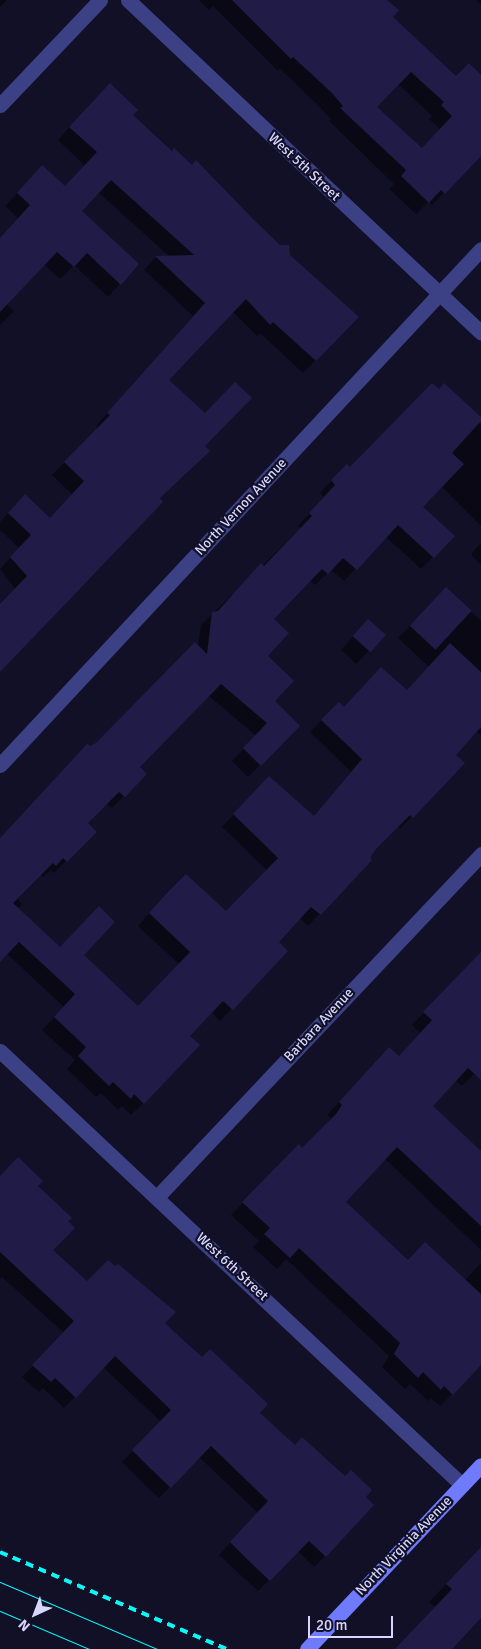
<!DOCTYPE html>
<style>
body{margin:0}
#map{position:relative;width:481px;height:1649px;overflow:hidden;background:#111027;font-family:Signika,sans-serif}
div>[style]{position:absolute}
.shadow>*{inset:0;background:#0007}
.building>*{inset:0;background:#201c47;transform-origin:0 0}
.street>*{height:15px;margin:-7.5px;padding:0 7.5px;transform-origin:7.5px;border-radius:7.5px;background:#3c4185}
.secondary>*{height:15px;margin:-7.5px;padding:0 7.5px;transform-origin:7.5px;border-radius:7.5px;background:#6f7bfc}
.tram>*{height:1px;margin:-0.5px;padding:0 0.5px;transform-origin:0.5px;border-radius:0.5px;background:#06fbf8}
.rail>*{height:4px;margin-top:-2px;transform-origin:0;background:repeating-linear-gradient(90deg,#06fbf8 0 8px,transparent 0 14px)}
span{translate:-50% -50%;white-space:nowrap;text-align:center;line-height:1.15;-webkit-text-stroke:4.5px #111027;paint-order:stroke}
.street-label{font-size:14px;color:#d6d6fe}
.north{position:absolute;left:10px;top:1589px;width:50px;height:50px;-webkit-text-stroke:4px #111027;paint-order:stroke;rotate:223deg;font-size:14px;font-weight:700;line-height:20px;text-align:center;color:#d6d6fe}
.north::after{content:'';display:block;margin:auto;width:18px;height:22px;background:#d6d6fe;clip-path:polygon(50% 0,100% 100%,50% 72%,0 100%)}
.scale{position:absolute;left:308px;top:1616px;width:85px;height:22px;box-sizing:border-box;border:2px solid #d6d6fe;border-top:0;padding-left:6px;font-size:15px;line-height:18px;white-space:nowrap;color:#d6d6fe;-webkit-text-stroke:4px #111027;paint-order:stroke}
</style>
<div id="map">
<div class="shadow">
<div style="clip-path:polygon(0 0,7px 0,0 7px)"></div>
<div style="clip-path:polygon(evenodd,199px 0,386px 0,391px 18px,456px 78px,481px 77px,481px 154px,432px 205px,428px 202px,416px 214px,389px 189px,394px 184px,329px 121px,331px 119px,319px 106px,280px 69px,278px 71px,213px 6px,209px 10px,199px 0,398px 84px,432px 116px,429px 119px,440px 129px,421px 150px,375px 107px,398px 84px)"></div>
<div style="clip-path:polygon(476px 0,481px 0,481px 5px)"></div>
<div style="clip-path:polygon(97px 97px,132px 115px,357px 317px,303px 373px,260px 333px,257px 336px,232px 311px,167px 380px,203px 446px,0 670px,0 605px,15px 589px,0 569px,19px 548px,0 530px,0 522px,25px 496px,50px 519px,73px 495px,52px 475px,98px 428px,96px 426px,193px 316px,144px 270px,156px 257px,170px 257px,98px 192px,80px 211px,120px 284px,108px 297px,74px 265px,60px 279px,44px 264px,6px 304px,14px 311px,0 325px,0 239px,19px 219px,5px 206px,30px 180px,65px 188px,85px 166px,58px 140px)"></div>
<div style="clip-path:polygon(481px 419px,478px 422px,481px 425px,481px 526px,441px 486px,422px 507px,453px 536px,421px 569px,386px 537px,344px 581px,331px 570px,315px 585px,310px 580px,273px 620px,266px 656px,273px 701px,298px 726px,260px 765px,248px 777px,232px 761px,256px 736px,208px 695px,138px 767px,146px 774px,112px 808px,106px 803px,86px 823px,95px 832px,54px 873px,51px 870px,43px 877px,40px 874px,17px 898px,22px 904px,17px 909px,60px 948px,82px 955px,138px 1007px,179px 964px,138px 926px,154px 908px,226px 913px,267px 870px,222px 827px,257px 789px,313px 817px,351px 772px,310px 732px,339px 703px,344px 708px,406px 691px,429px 667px,398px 638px,446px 589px,481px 621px,481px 735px,476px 731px,454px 755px,463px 763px,400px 829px,398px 826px,374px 850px,368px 858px,370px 860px,308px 926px,299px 918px,277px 942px,286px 951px,220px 1021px,211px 1012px,189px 1036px,198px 1045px,143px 1103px,131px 1115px,122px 1106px,118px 1110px,101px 1093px,96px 1097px,67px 1069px,75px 1060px,42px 1030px,64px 1007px,6px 953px,0 960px,0 838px,75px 757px,96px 744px,198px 647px,201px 625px,301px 528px,298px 526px,324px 497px,320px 493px,335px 477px)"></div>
<div style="clip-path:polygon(481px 543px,481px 565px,471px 554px)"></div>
<div style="clip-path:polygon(356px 633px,384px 635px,356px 664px,341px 650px)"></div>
<div style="clip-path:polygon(479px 956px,481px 1072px,478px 1070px,462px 1086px,455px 1080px,431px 1106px,481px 1153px,481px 1250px,385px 1159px,344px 1202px,408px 1261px,465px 1280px,481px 1263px,481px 1365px,440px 1406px,431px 1398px,428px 1401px,410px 1384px,405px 1389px,382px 1367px,389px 1356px,286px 1259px,277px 1269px,253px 1247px,259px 1241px,231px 1215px,299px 1146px,302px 1150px,325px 1127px,331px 1118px,327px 1115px,378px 1061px,399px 1057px,420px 1033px,412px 1025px)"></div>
<div style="clip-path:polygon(0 1201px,67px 1221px,52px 1251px,87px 1283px,152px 1297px,155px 1294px,174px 1312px,164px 1323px,258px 1413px,325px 1556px,314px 1567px,298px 1551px,258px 1591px,219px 1555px,258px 1513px,199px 1457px,159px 1498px,139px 1479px,122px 1462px,161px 1422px,103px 1367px,64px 1408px,43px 1388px,39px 1392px,22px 1377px,64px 1333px,2px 1277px,0 1279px)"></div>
<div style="clip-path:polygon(481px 1548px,481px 1616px,450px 1649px,396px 1649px,435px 1607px,429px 1602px)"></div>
</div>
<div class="building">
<div style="clip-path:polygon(evenodd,232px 0,387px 0,399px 10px,393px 17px,456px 76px,469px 63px,481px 75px,481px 156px,445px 194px,441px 190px,429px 203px,401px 176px,406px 170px,340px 108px,343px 106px,332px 93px,293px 57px,291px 59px,232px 0,411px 72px,444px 102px,441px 105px,452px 116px,422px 148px,377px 107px,411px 72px)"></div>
<div style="clip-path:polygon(110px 83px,138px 110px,133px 115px,172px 151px,174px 148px,192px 165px,196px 160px,254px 220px,280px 245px,289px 245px,290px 255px,359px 317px,316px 361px,273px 322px,270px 325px,246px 299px,169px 380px,205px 413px,235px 382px,252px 398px,205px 446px,210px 451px,160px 498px,163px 502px,0 672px,0 604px,27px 576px,10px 557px,31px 535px,8px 513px,25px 494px,50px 518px,84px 481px,64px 462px,110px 415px,107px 413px,205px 303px,155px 256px,194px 255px,111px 180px,82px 211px,139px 264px,121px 285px,87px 253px,74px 267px,57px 252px,0 312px,0 238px,30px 205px,17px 193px,42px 165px,65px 186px,97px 152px,69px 127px)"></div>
<div style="clip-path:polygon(432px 383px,439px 389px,444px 383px,481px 417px,481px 421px,452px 453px,464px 464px,423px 507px,455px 536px,434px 558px,398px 525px,357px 570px,343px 558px,328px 574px,322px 569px,274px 619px,289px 633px,268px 656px,294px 681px,275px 701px,300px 726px,261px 766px,243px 748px,267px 723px,221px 684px,140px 767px,147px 774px,125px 797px,119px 792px,88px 823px,97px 832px,67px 862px,63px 858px,56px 866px,53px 863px,13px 903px,60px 947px,99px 906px,115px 922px,84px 955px,138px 1006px,190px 952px,149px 913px,166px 894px,186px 874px,226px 911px,278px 858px,233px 814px,269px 776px,314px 816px,362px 759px,321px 720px,339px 702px,344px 707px,381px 667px,407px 690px,450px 643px,481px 672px,481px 727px,456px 755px,465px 763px,413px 818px,410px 815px,375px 850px,370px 858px,372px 860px,321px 915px,311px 907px,279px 942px,288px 951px,233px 1010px,223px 1001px,190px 1036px,200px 1045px,144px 1104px,134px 1094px,131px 1099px,113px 1082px,109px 1086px,78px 1056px,86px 1047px,54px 1017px,75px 994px,19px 942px,0 962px,0 838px,87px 744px,90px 746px,96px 743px,195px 642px,207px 654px,212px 612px,218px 611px,261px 563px,264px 566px,312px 516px,309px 513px,335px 485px,331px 480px,347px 464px,350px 467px)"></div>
<div style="left:446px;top:587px;width:35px;height:53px;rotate:43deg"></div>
<div style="left:368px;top:619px;width:24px;height:23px;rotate:42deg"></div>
<div style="clip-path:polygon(481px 952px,481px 1080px,468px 1068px,433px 1106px,481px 1151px,481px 1226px,397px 1147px,346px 1202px,408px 1260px,425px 1242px,481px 1294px,481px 1365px,453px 1395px,444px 1386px,441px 1390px,423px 1372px,418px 1378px,394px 1354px,400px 1343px,299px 1248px,290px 1258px,264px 1234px,270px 1228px,242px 1202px,299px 1144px,302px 1148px,336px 1114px,342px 1105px,339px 1102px,389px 1047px,399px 1056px,432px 1020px,423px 1012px)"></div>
<div style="clip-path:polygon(18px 1157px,43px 1181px,38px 1186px,72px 1218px,68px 1221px,75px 1228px,53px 1250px,87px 1281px,108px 1260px,115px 1266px,118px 1264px,176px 1312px,165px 1323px,169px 1327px,202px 1357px,210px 1349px,268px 1404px,260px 1413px,295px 1445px,302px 1437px,345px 1476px,351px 1470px,372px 1490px,366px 1497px,374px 1505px,326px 1557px,309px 1541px,270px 1581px,250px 1562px,230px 1542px,268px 1501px,211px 1446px,171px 1488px,150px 1468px,132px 1450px,171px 1410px,115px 1356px,76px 1398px,55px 1378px,51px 1382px,32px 1365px,74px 1321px,0 1252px,0 1176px)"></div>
<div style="clip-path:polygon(481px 1547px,481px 1618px,452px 1649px,395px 1649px,452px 1589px,446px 1584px)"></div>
</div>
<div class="street">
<div style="left:128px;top:0;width:485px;rotate:43.3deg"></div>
<div style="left:0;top:105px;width:145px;rotate:-46.4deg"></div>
<div style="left:0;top:765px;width:705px;rotate:-47.01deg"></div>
<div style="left:0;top:1051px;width:634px;rotate:43.21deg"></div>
<div style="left:157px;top:1197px;width:472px;rotate:-46.6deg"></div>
</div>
<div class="secondary">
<div style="left:307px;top:1649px;width:253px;rotate:-46.6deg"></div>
</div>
<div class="tram">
<div style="left:0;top:1582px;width:171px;rotate:23.1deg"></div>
<div style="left:0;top:1611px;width:97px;rotate:23.1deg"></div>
</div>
<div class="rail">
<div style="left:0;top:1552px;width:246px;rotate:23.2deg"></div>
</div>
<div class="street-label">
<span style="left:304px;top:167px;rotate:43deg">West 5th Street</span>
<span style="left:241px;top:507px;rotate:-47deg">North Vernon Avenue</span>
<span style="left:319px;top:1025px;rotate:-47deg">Barbara Avenue</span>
<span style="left:232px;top:1267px;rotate:43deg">West 6th Street</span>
<span style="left:404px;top:1546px;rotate:-46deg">North Virginia Avenue</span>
</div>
<div class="north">N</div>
<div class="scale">20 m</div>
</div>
